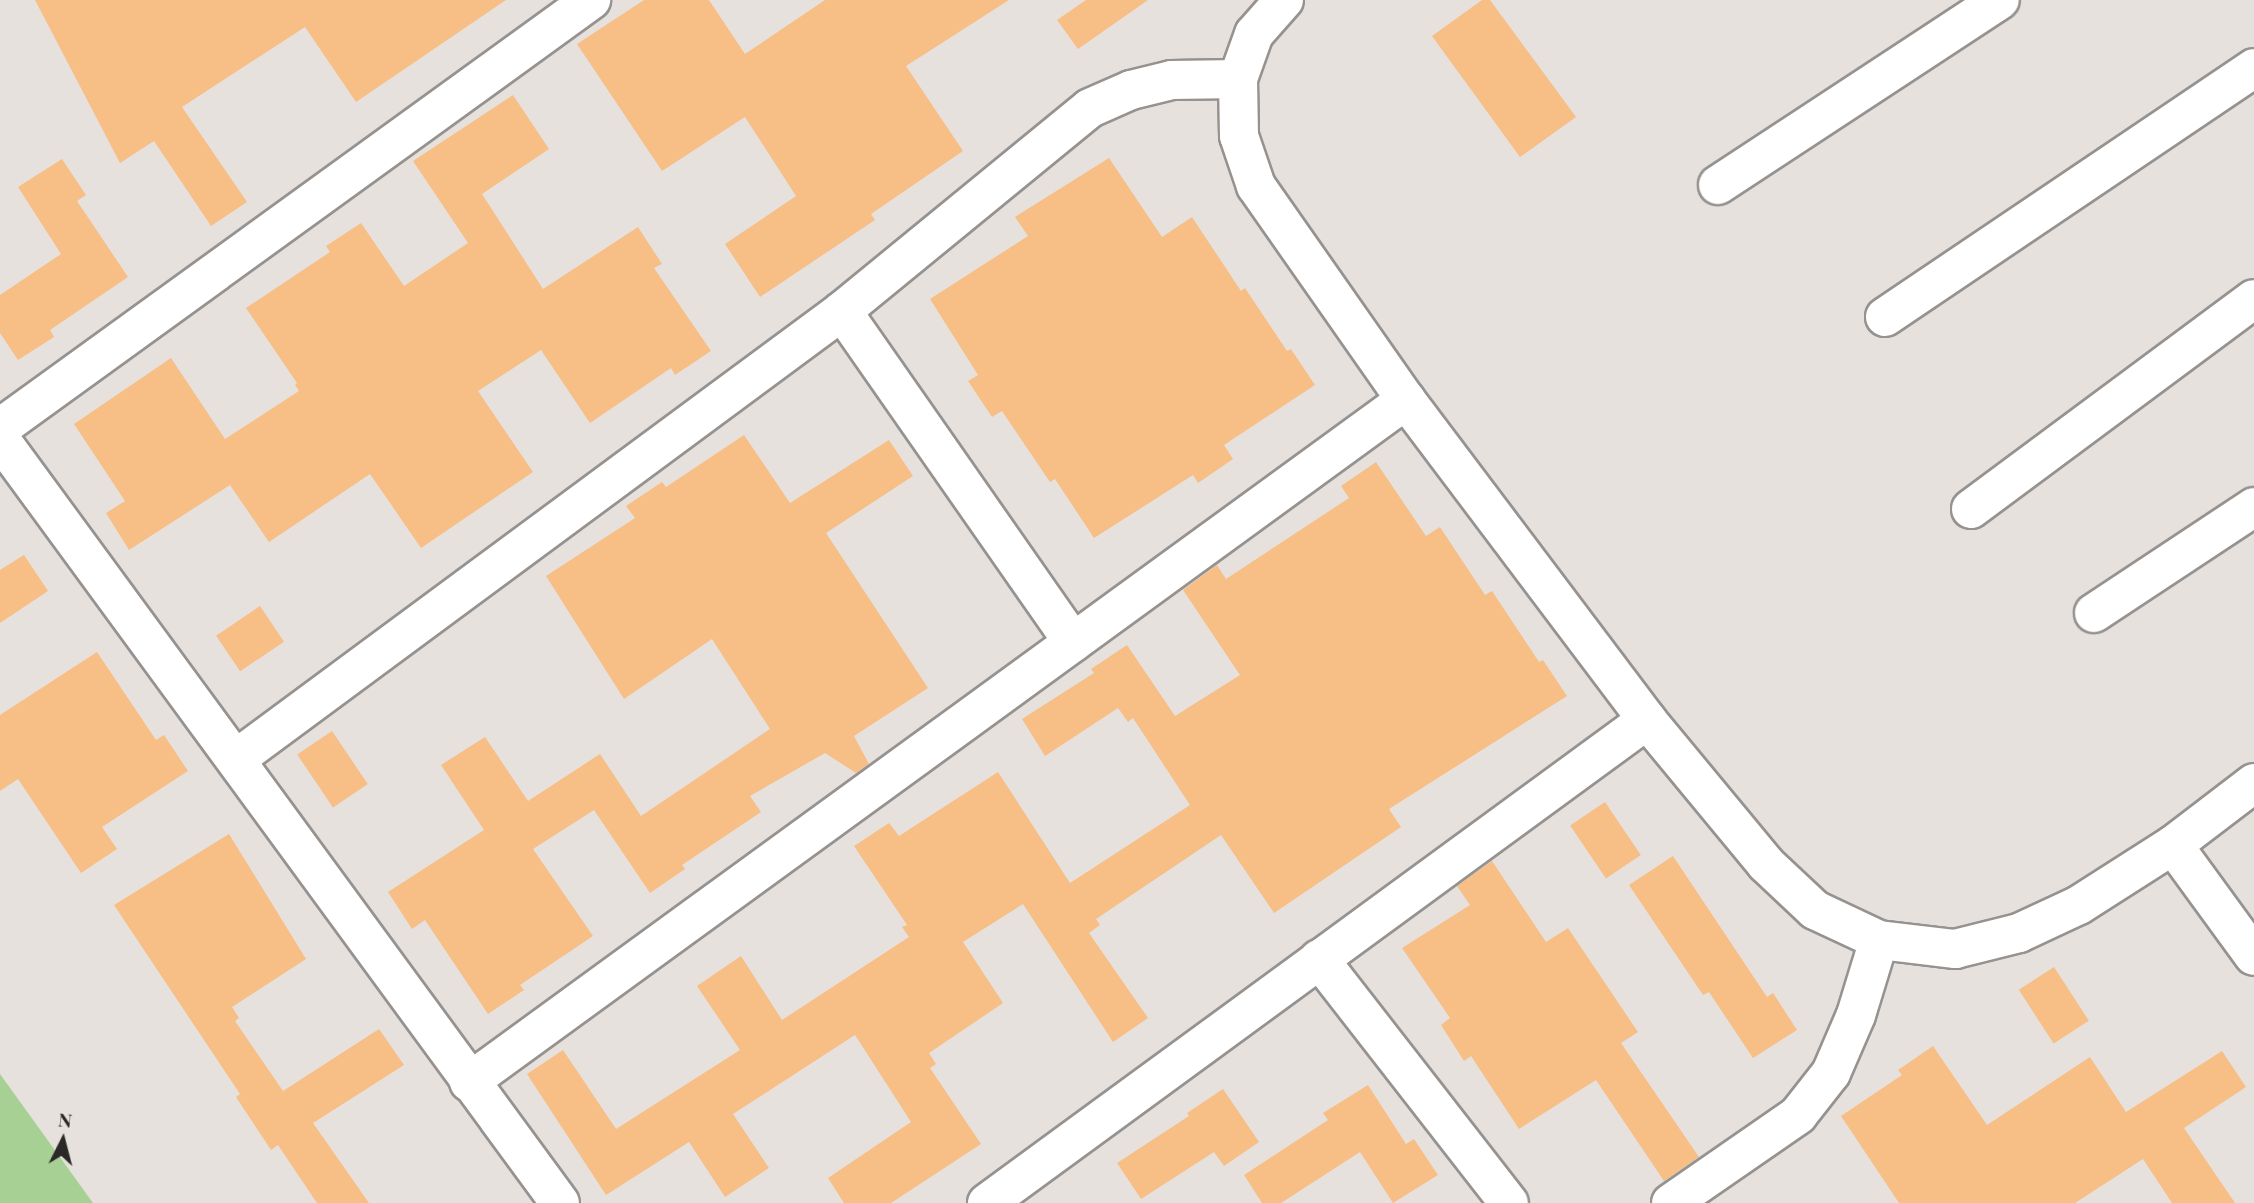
<!DOCTYPE html>
<style>
body{margin:0}
#map{position:relative;width:2254px;height:1203px;overflow:hidden;background:#e6e1dd;font-family:"Playfair Display",serif}
div>[style]{position:absolute}
.green>*{inset:0;background:#a7d094}
.building>*{inset:0;background:#f7be86;transform-origin:0 0}
.roads{filter:drop-shadow(2px 0 #96928f) drop-shadow(-2px 0 #96928f) drop-shadow(0 2px #96928f) drop-shadow(0 -2px #96928f)}
.minor>*{height:38px;margin:-19px;padding:0 19px;transform-origin:19px;border-radius:19px;background:#fff}
span{translate:-50% -50%;white-space:nowrap;text-align:center;line-height:1.15;-webkit-text-stroke:7px #e6e1dd;paint-order:stroke}
.north{position:absolute;left:28px;top:1105px;width:70px;height:70px;-webkit-text-stroke:5px #e6e1dd;paint-order:stroke;rotate:6deg;font-size:19px;font-weight:700;line-height:28px;text-align:center;color:#2a2927}
.north::after{content:'';display:block;margin:auto;width:24px;height:32px;background:#2a2927;clip-path:polygon(50% 0,100% 100%,50% 72%,0 100%)}
</style>
<div id="map">
<div class="green">
<div style="clip-path:polygon(0 1074px,93px 1203px,0 1203px)"></div>
</div>
<div class="building">
<div style="clip-path:polygon(35px 0,506px 0,356px 102px,305px 27px,182px 107px,247px 202px,211px 226px,154px 141px,120px 163px)"></div>
<div style="clip-path:polygon(644px 0,709px 0,745px 54px,825px 0,1009px 0,906px 66px,963px 151px,871px 214px,875px 220px,760px 297px,725px 244px,796px 196px,745px 117px,662px 171px,577px 44px)"></div>
<div style="clip-path:polygon(1086px 0,1148px 0,1078px 49px,1057px 20px)"></div>
<div style="clip-path:polygon(1482px 0,1490px 0,1576px 117px,1520px 157px,1432px 36px)"></div>
<div style="clip-path:polygon(513px 95px,549px 149px,482px 194px,543px 289px,638px 227px,662px 264px,654px 268px,711px 351px,675px 375px,671px 368px,590px 423px,541px 350px,478px 391px,533px 472px,421px 548px,370px 474px,269px 542px,230px 485px,129px 550px,106px 513px,125px 501px,74px 424px,171px 358px,225px 439px,299px 391px,295px 385px,297px 383px,246px 308px,330px 252px,326px 246px,361px 223px,404px 286px,468px 243px,413px 161px)"></div>
<div style="clip-path:polygon(1109px 158px,1162px 237px,1192px 217px,1241px 291px,1245px 288px,1287px 351px,1291px 349px,1315px 385px,1224px 445px,1233px 459px,1198px 483px,1193px 475px,1094px 538px,1055px 479px,1050px 482px,1002px 411px,992px 417px,968px 381px,978px 375px,930px 299px,1028px 236px,1015px 217px)"></div>
<div style="clip-path:polygon(62px 159px,86px 195px,77px 201px,128px 277px,50px 330px,54px 337px,18px 360px,0 333px,0 295px,61px 254px,18px 187px)"></div>
<div style="clip-path:polygon(744px 435px,790px 503px,889px 440px,913px 476px,826px 533px,928px 688px,854px 736px,869px 764px,856px 773px,825px 753px,750px 796px,761px 812px,682px 865px,685px 869px,650px 893px,594px 810px,533px 849px,593px 936px,520px 985px,524px 990px,488px 1014px,425px 920px,412px 929px,388px 892px,484px 830px,441px 765px,485px 737px,528px 801px,600px 754px,641px 816px,770px 729px,712px 639px,624px 699px,546px 576px,635px 518px,626px 506px,662px 482px,666px 487px)"></div>
<div style="clip-path:polygon(1376px 462px,1426px 536px,1440px 527px,1485px 595px,1492px 591px,1539px 662px,1543px 660px,1567px 696px,1389px 809px,1401px 827px,1274px 913px,1221px 835px,1096px 919px,1100px 925px,1089px 933px,1148px 1018px,1113px 1042px,1023px 904px,963px 942px,1003px 1003px,929px 1053px,936px 1064px,930px 1068px,981px 1144px,891px 1203px,844px 1203px,828px 1178px,911px 1122px,855px 1035px,733px 1114px,769px 1168px,725px 1197px,689px 1142px,606px 1195px,527px 1074px,563px 1050px,616px 1129px,740px 1050px,697px 986px,741px 956px,782px 1020px,909px 937px,902px 927px,907px 925px,854px 846px,889px 823px,899px 836px,998px 772px,1070px 883px,1190px 805px,1133px 718px,1128px 722px,1118px 708px,1045px 756px,1022px 719px,1094px 673px,1091px 669px,1127px 645px,1175px 716px,1240px 675px,1183px 590px,1217px 565px,1226px 579px,1349px 498px,1341px 486px)"></div>
<div style="clip-path:polygon(24px 555px,48px 591px,0 623px,0 570px)"></div>
<div style="left:260px;top:606px;width:43px;height:53px;rotate:56deg"></div>
<div style="clip-path:polygon(97px 652px,156px 740px,164px 735px,188px 771px,102px 827px,117px 849px,81px 873px,18px 779px,0 791px,0 715px)"></div>
<div style="left:332px;top:731px;width:64px;height:42px;rotate:56deg"></div>
<div style="left:1605px;top:802px;width:64px;height:42px;rotate:56deg"></div>
<div style="clip-path:polygon(229px 834px,306px 959px,232px 1007px,239px 1018px,235px 1021px,283px 1091px,379px 1029px,404px 1065px,313px 1123px,369px 1203px,317px 1203px,278px 1145px,271px 1150px,236px 1097px,240px 1094px,114px 905px)"></div>
<div style="clip-path:polygon(1673px 856px,1767px 997px,1773px 993px,1797px 1030px,1753px 1058px,1709px 992px,1703px 995px,1629px 885px)"></div>
<div style="clip-path:polygon(1492px 861px,1546px 942px,1568px 928px,1638px 1032px,1621px 1043px,1699px 1157px,1664px 1181px,1596px 1080px,1519px 1129px,1471px 1056px,1464px 1061px,1441px 1025px,1450px 1018px,1402px 948px,1470px 905px,1457px 886px)"></div>
<div style="left:2054px;top:967px;width:64px;height:42px;rotate:57deg"></div>
<div style="clip-path:polygon(1933px 1046px,1987px 1125px,2090px 1057px,2126px 1112px,2222px 1051px,2246px 1087px,2184px 1128px,2235px 1203px,2172px 1203px,2143px 1159px,2075px 1203px,1899px 1203px,1841px 1116px,1902px 1075px,1898px 1070px)"></div>
<div style="clip-path:polygon(1368px 1085px,1406px 1144px,1414px 1139px,1438px 1175px,1393px 1203px,1360px 1152px,1281px 1203px,1262px 1203px,1244px 1175px,1328px 1120px,1323px 1113px)"></div>
<div style="clip-path:polygon(1223px 1089px,1259px 1142px,1224px 1166px,1214px 1152px,1141px 1199px,1117px 1163px,1189px 1116px,1187px 1113px)"></div>
</div>
<div class="roads">
<div class="minor">
<div style="left:1284px;top:0;width:45px;rotate:131.4deg"></div>
<div style="left:1254px;top:34px;width:48px;rotate:109.6deg"></div>
<div style="left:1238px;top:79px;width:57px;rotate:89deg"></div>
<div style="left:1239px;top:136px;width:53px;rotate:71.2deg"></div>
<div style="left:1256px;top:186px;width:261px;rotate:55deg"></div>
<div style="left:1406px;top:400px;width:401px;rotate:53deg"></div>
<div style="left:1647px;top:720px;width:187px;rotate:50.4deg"></div>
<div style="left:1766px;top:864px;width:67px;rotate:43.2deg"></div>
<div style="left:1815px;top:910px;width:71px;rotate:25.1deg"></div>
<div style="left:1879px;top:940px;width:77px;rotate:6.8deg"></div>
<div style="left:1955px;top:949px;width:66px;rotate:-14deg"></div>
<div style="left:2019px;top:933px;width:66px;rotate:-25deg"></div>
<div style="left:2079px;top:905px;width:112px;rotate:-32.6deg"></div>
<div style="left:2173px;top:845px;width:102px;rotate:-37.4deg"></div>
<div style="left:1718px;top:185px;width:337px;rotate:-33.3deg"></div>
<div style="left:842px;top:311px;width:404px;rotate:55.1deg"></div>
<div style="left:1885px;top:317px;width:445px;rotate:-34deg"></div>
<div style="left:0;top:428px;width:730px;rotate:-35.91deg"></div>
<div style="left:0;top:439px;width:947px;rotate:53.76deg"></div>
<div style="left:1971px;top:509px;width:352px;rotate:-36.6deg"></div>
<div style="left:2094px;top:613px;width:192px;rotate:-33.5deg"></div>
<div style="left:236px;top:759px;width:754px;rotate:-36.47deg"></div>
<div style="left:842px;top:311px;width:320px;rotate:-39.3deg"></div>
<div style="left:1090px;top:108px;width:45px;rotate:-23.7deg"></div>
<div style="left:1131px;top:90px;width:42px;rotate:-13.7deg"></div>
<div style="left:1172px;top:80px;width:66px;rotate:-0.9deg"></div>
<div style="left:2173px;top:845px;width:137px;rotate:53.9deg"></div>
<div style="left:1319px;top:959px;width:309px;rotate:52.1deg"></div>
<div style="left:469px;top:1082px;width:1159px;rotate:-36.05deg"></div>
<div style="left:987px;top:1203px;width:818px;rotate:-36.2deg"></div>
<div style="left:1671px;top:1203px;width:155px;rotate:-34.7deg"></div>
<div style="left:1798px;top:1115px;width:53px;rotate:-51.8deg"></div>
<div style="left:1831px;top:1073px;width:63px;rotate:-66.7deg"></div>
<div style="left:1856px;top:1015px;width:78px;rotate:-73deg"></div>
</div>
</div>
<div class="north">N</div>
</div>
